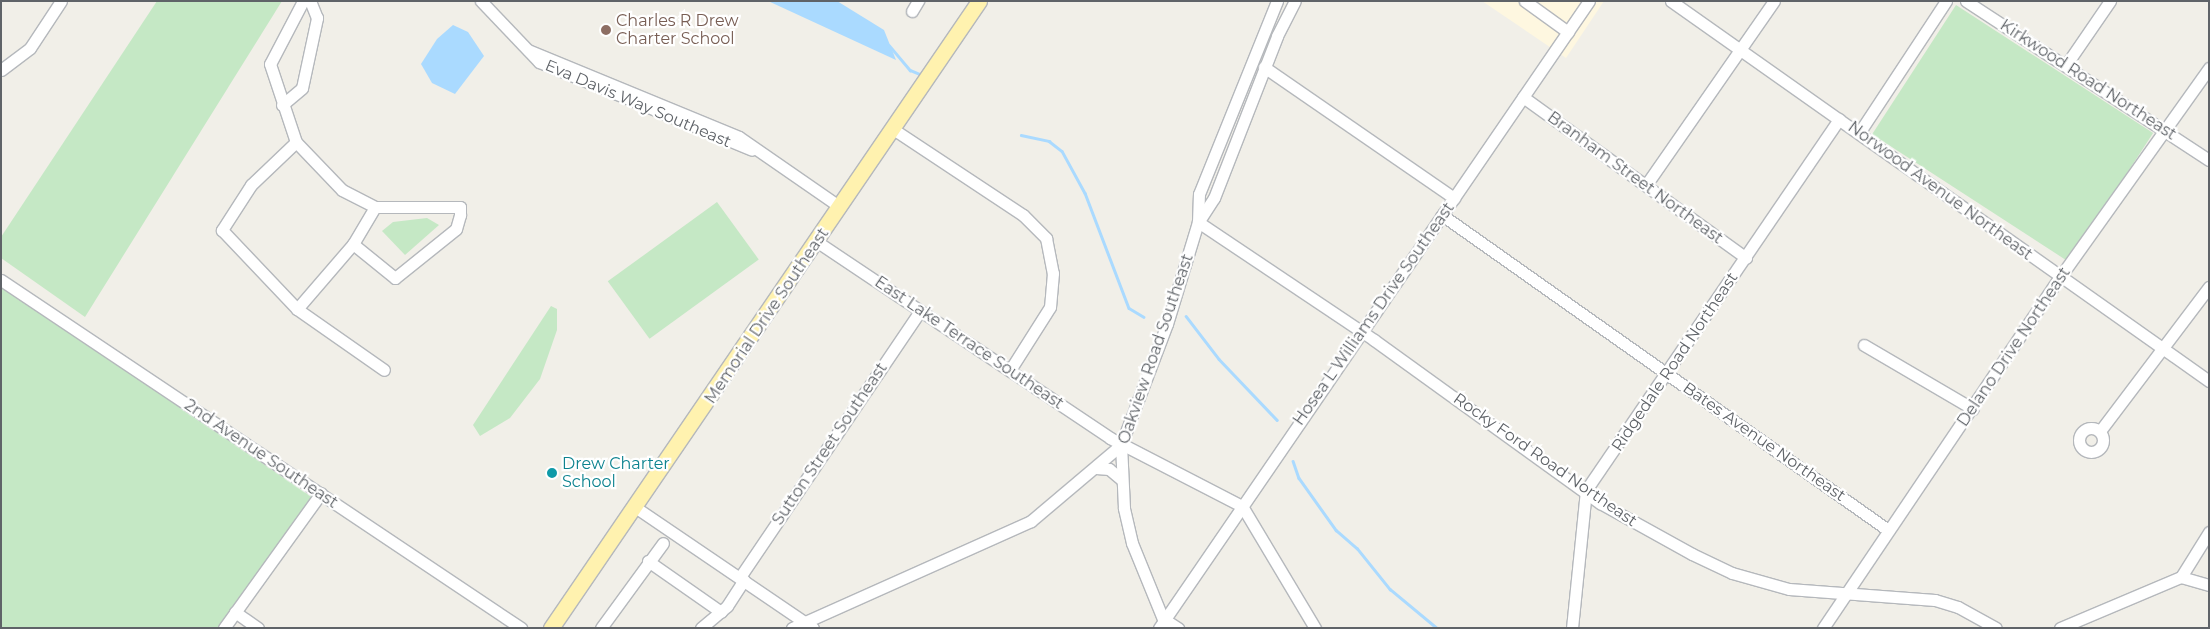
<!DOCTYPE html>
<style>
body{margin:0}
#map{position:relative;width:2210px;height:629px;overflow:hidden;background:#f1efe8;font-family:Montserrat,sans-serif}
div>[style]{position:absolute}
.commercial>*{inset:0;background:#fef7e0}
.green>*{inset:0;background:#c5e8c5;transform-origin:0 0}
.water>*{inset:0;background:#aadaff}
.stream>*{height:2.5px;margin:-1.25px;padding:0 1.25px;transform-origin:1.25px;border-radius:1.25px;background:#aadaff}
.roads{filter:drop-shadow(1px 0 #b5b8bc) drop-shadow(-1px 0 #b5b8bc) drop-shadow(0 1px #b5b8bc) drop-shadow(0 -1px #b5b8bc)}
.minor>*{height:11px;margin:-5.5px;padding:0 5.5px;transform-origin:5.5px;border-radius:5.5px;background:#fff}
.minor>.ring{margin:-5.5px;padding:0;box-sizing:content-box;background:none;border:11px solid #fff;border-radius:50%}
.major>*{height:15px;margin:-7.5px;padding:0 7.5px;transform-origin:7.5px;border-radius:7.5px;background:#fff2af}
.dots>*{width:14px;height:14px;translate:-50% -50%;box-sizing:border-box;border:2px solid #fff;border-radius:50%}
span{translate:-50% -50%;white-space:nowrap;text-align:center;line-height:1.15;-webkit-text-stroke:4.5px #fff;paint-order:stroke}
.education-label{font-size:16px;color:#785e54}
.left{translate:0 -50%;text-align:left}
.street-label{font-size:16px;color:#5f6368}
.culture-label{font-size:16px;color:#0d838f}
.frame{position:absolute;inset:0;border:2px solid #5f6368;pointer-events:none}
</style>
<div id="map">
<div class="commercial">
<div style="clip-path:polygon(1482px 1px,1604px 1px,1566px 58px)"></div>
</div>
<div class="green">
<div style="clip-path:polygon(157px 1px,282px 1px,85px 317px,1px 258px,1px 237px)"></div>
<div style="left:1956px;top:5px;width:235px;height:154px;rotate:33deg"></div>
<div style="left:717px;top:202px;width:71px;height:135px;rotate:54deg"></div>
<div style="clip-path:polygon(427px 218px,439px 225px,405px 255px,382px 231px,393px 222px)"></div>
<div style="clip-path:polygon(1px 284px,316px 500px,221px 628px,1px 628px)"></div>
<div style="clip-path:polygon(551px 306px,557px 309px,557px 330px,540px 379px,510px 418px,480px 436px,473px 425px)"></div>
</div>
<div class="water">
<div style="clip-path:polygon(768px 1px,837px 1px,884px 30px,896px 60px)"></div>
<div style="clip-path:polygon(453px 25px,468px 32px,484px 56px,455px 94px,432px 83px,421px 64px,437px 39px)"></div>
</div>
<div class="stream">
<div style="left:889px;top:45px;width:33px;rotate:50deg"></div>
<div style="left:910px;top:70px;width:11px;rotate:22deg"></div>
<div style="left:1021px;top:135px;width:29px;rotate:12deg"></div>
<div style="left:1049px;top:141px;width:16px;rotate:38deg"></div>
<div style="left:1062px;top:151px;width:48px;rotate:61.3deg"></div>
<div style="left:1085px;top:193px;width:123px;rotate:69.1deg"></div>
<div style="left:1129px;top:308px;width:17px;rotate:31deg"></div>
<div style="left:1186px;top:316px;width:54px;rotate:52.5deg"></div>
<div style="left:1219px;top:359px;width:84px;rotate:46.4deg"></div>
<div style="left:1293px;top:461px;width:18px;rotate:71deg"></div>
<div style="left:1299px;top:478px;width:64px;rotate:54.6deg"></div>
<div style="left:1336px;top:530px;width:28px;rotate:41deg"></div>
<div style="left:1357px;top:548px;width:53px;rotate:51.2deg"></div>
<div style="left:1390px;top:589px;width:61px;rotate:39.7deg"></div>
</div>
<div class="roads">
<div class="minor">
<div style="left:303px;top:1px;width:71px;rotate:117.6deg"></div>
<div style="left:270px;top:64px;width:82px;rotate:71.6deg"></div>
<div style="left:296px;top:142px;width:62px;rotate:136.3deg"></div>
<div style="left:251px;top:185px;width:54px;rotate:122.8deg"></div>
<div style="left:222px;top:230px;width:109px;rotate:46.5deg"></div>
<div style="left:297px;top:309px;width:106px;rotate:35deg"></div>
<div style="left:481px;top:1px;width:84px;rotate:46.4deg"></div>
<div style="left:539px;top:62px;width:230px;rotate:22.4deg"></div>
<div style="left:1525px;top:1px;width:53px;rotate:35.8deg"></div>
<div style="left:1671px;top:1px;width:659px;rotate:35.23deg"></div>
<div style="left:1966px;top:1px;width:290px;rotate:33.2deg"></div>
<div style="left:912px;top:11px;width:12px;rotate:-59deg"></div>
<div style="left:528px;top:50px;width:228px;rotate:22.4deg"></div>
<div style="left:739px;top:137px;width:123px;rotate:34.7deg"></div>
<div style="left:2066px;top:65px;width:78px;rotate:-55.5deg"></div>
<div style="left:1264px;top:67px;width:231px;rotate:34.6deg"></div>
<div style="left:1px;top:70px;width:36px;rotate:-37deg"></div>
<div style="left:30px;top:48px;width:56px;rotate:-56.6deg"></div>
<div style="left:1523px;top:97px;width:275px;rotate:35.8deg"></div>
<div style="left:282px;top:105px;width:26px;rotate:-40deg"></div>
<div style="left:302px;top:88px;width:72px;rotate:-77.9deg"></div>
<div style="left:317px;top:18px;width:18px;rotate:-112deg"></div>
<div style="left:893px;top:129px;width:156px;rotate:33.5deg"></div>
<div style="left:1023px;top:215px;width:33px;rotate:45deg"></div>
<div style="left:1046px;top:238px;width:36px;rotate:79deg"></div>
<div style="left:1053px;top:273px;width:34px;rotate:95deg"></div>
<div style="left:1050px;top:307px;width:75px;rotate:122.4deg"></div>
<div style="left:1859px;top:133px;width:158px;rotate:-56.6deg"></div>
<div style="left:296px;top:142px;width:66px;rotate:46.2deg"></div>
<div style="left:342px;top:190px;width:37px;rotate:27deg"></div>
<div style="left:375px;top:207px;width:43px;rotate:120.7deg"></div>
<div style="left:353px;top:244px;width:86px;rotate:130.7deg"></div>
<div style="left:1646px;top:185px;width:224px;rotate:-55.2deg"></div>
<div style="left:1442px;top:215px;width:546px;rotate:35.23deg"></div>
<div style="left:1199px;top:221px;width:27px;rotate:-57deg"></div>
<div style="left:1214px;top:198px;width:174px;rotate:-68.7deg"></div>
<div style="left:1277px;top:36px;width:39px;rotate:-63deg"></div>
<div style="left:1198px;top:222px;width:212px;rotate:33.8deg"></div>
<div style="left:1374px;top:340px;width:279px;rotate:35.8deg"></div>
<div style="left:1600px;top:503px;width:105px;rotate:29deg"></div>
<div style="left:1692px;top:554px;width:44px;rotate:25.4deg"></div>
<div style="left:1732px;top:573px;width:59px;rotate:15.7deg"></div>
<div style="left:1789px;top:589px;width:146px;rotate:4.3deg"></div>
<div style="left:1935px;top:600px;width:24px;rotate:17deg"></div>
<div style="left:1958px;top:607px;width:43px;rotate:28.9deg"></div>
<div style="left:816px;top:241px;width:354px;rotate:33.8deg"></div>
<div style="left:1110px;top:438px;width:148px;rotate:27.3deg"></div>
<div style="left:1242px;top:506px;width:142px;rotate:59.1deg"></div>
<div style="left:353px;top:244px;width:54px;rotate:39deg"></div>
<div style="left:395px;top:278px;width:78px;rotate:-38.8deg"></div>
<div style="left:456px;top:229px;width:15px;rotate:-74deg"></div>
<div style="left:460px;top:215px;width:8px;rotate:-90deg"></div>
<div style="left:460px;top:207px;width:85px;rotate:180deg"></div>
<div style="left:1px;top:280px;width:626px;rotate:33.79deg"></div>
<div style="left:1864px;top:345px;width:126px;rotate:30.4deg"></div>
<div class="ring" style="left:2079px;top:428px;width:13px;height:13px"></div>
<div style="left:2100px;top:431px;width:181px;rotate:-52.9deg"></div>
<div style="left:1096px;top:468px;width:13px;rotate:4deg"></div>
<div style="left:1109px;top:469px;width:16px;rotate:40deg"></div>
<div style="left:635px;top:507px;width:215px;rotate:34.2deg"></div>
<div style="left:648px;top:561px;width:89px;rotate:34.9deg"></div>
<div style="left:740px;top:577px;width:321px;rotate:-55.9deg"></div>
<div style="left:2181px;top:577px;width:53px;rotate:-58.1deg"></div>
<div style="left:235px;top:612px;width:28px;rotate:35deg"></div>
<div style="left:1164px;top:619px;width:17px;rotate:33deg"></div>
<div style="left:1165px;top:624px;width:87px;rotate:-112.2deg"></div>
<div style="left:1132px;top:543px;width:36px;rotate:-103deg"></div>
<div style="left:1124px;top:508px;width:63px;rotate:-92.7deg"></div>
<div style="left:1121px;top:445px;width:129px;rotate:-69.2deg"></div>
<div style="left:1167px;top:324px;width:107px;rotate:-73.1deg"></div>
<div style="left:1198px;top:222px;width:28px;rotate:-88deg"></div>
<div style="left:1199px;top:194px;width:208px;rotate:-68deg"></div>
<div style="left:224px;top:628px;width:166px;rotate:-54.3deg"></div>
<div style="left:601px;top:628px;width:105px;rotate:-53.9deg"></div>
<div style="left:701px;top:628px;width:34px;rotate:-40deg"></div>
<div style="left:727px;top:606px;width:31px;rotate:-57deg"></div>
<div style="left:792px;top:628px;width:262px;rotate:-24.1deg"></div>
<div style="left:1031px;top:521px;width:118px;rotate:-40.2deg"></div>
<div style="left:1159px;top:628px;width:760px;rotate:-55.56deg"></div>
<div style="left:1572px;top:628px;width:139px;rotate:-84.2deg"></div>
<div style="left:1586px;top:490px;width:449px;rotate:-55.7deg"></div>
<div style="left:1823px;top:628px;width:424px;rotate:-56deg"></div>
<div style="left:2060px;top:277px;width:257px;rotate:-54.5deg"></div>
<div style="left:2060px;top:628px;width:131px;rotate:-22.9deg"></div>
<div style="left:2181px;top:577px;width:29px;rotate:16deg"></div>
</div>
<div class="major">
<div style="left:551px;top:628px;width:759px;rotate:-55.68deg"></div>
</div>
</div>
<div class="dots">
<div style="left:606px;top:30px;background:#8d6e63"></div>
<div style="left:552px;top:473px;background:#0f9aa8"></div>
</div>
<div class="education-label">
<span class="left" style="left:616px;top:30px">Charles R Drew<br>Charter School</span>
</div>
<div class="street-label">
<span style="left:2088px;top:80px;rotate:33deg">Kirkwood Road Northeast</span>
<span style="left:638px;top:104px;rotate:23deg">Eva Davis Way Southeast</span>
<span style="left:1635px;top:178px;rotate:36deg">Branham Street Northeast</span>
<span style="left:1940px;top:191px;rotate:36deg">Norwood Avenue Northeast</span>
<span style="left:1374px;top:314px;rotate:-55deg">Hosea L Williams Drive Southeast</span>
<span style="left:767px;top:316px;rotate:-56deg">Memorial Drive Southeast</span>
<span style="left:969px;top:343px;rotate:34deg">East Lake Terrace Southeast</span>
<span style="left:2014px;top:347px;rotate:-56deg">Delano Drive Northeast</span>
<span style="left:1156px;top:349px;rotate:-71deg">Oakview Road Southeast</span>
<span style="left:1675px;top:362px;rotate:-56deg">Ridgedale Road Northeast</span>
<span style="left:1764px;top:442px;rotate:35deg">Bates Avenue Northeast</span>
<span style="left:830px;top:444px;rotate:-56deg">Sutton Street Southeast</span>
<span style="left:261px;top:454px;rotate:34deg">2nd Avenue Southeast</span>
<span style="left:1545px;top:460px;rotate:35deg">Rocky Ford Road Northeast</span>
</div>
<div class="culture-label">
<span class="left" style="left:562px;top:473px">Drew Charter<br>School</span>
</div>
<div class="frame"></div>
</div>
